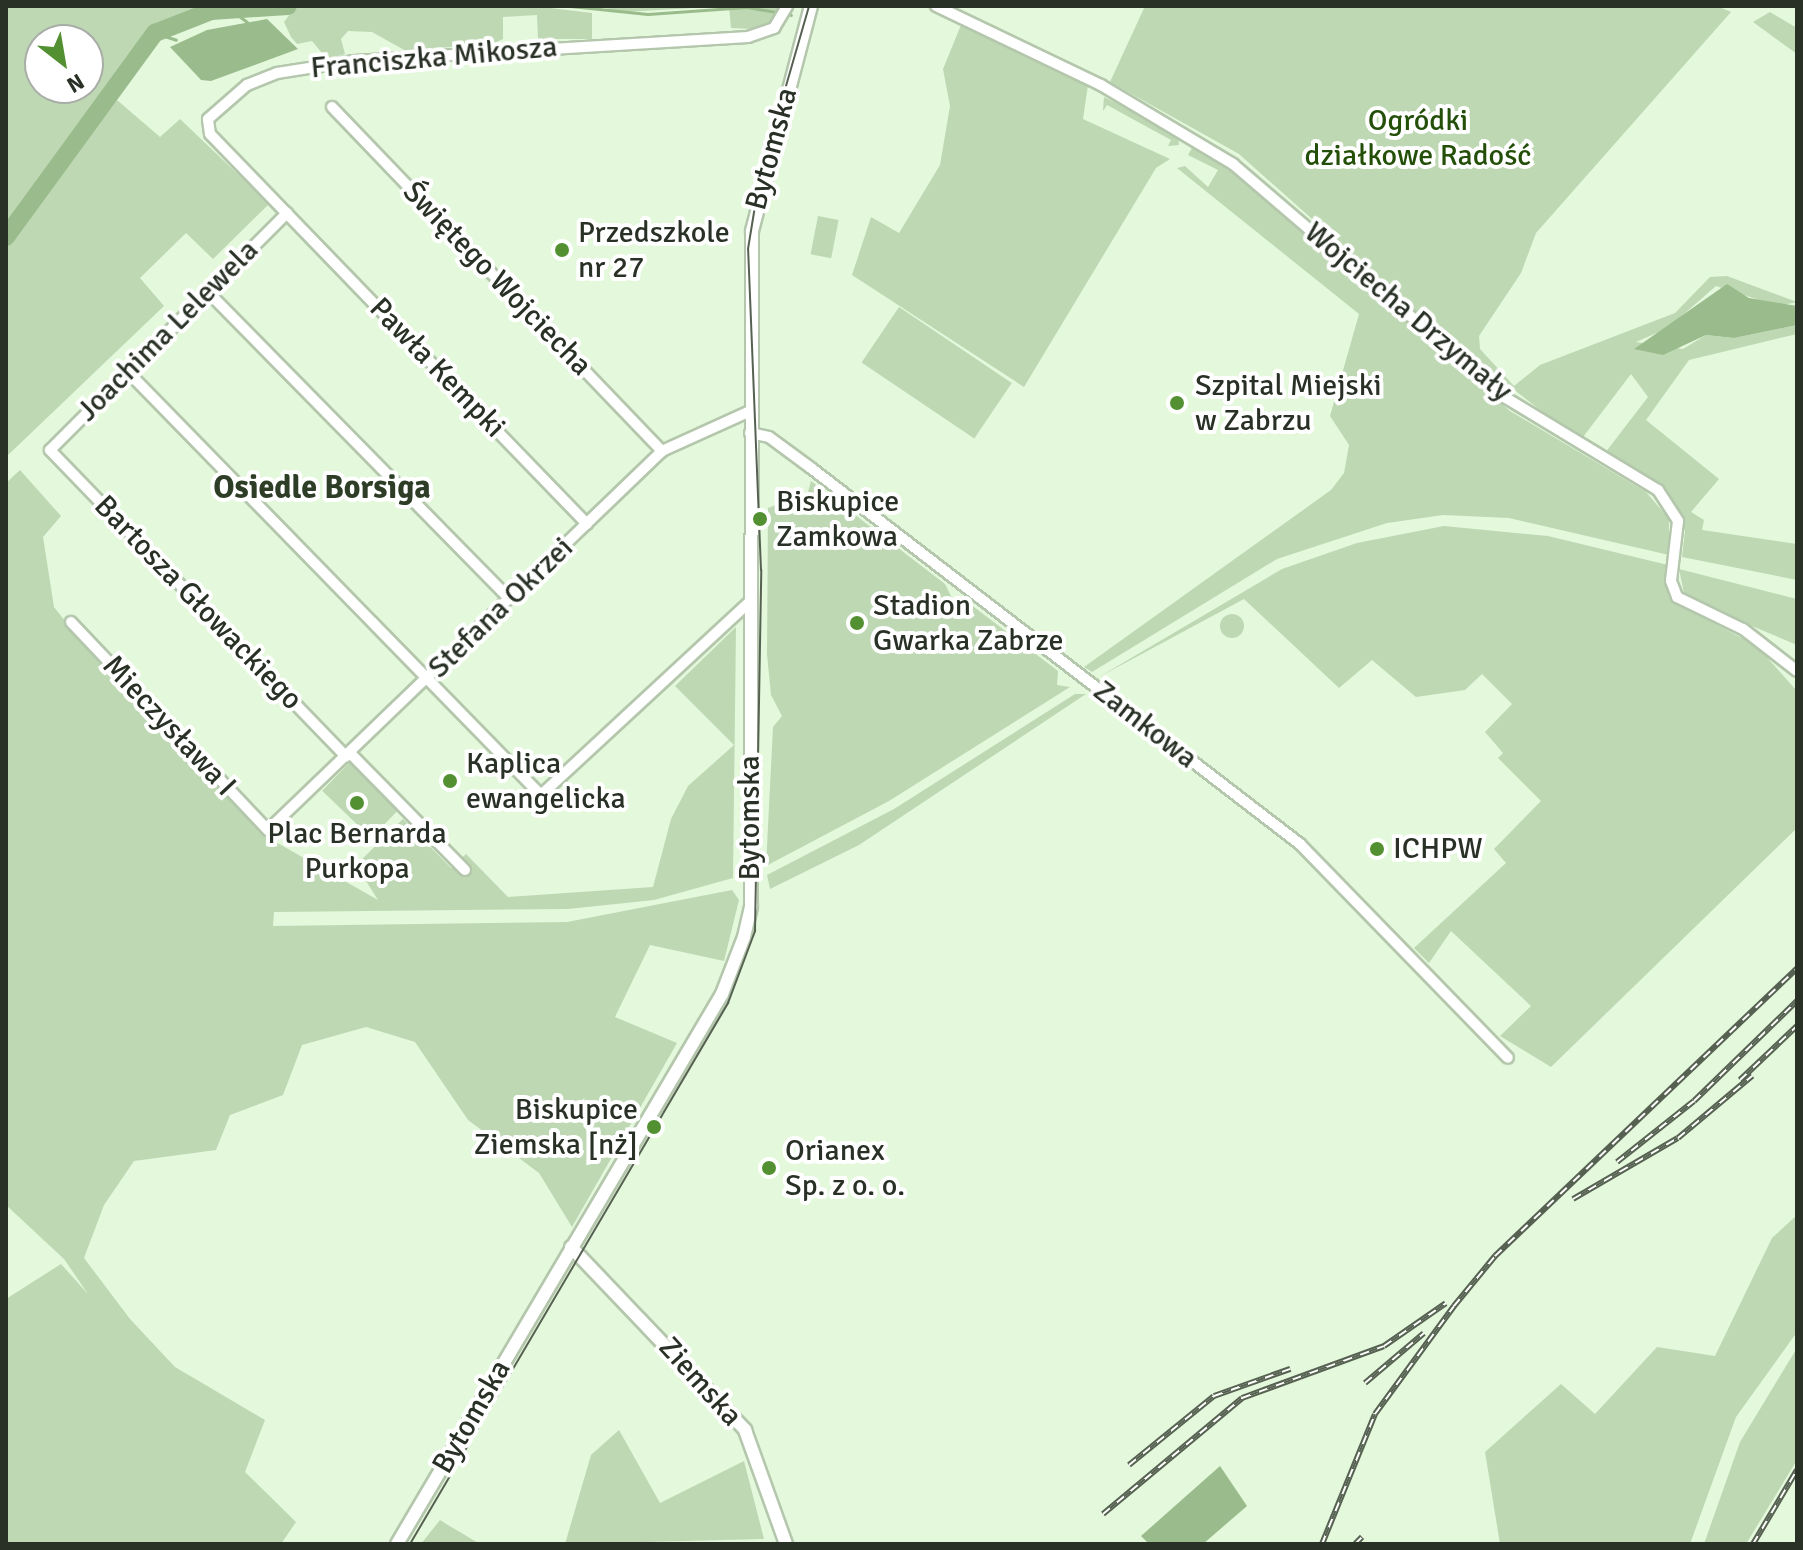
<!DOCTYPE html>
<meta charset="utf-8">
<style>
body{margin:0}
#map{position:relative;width:1803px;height:1550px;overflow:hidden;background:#e4f8dc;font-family:Signika,sans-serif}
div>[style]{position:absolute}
.green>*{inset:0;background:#bed8b3;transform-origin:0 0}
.round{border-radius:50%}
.water>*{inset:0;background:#9abc8c}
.stream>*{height:3px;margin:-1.5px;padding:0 1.5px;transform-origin:1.5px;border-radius:1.5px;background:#9abc8c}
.river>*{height:18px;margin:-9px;padding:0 9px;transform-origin:9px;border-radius:9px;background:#9abc8c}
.roads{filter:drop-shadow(2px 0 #b4c7ac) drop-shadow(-2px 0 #b4c7ac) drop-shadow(0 2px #b4c7ac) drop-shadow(0 -2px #b4c7ac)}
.minor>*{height:10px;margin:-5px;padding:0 5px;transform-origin:5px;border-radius:5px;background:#fff}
.tertiary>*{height:12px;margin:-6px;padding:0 6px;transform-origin:6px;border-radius:6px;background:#fff}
.tram>*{height:2px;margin:-1px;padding:0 1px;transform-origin:1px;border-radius:1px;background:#566152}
.rail>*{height:6px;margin-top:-3px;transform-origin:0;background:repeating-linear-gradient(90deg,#fff 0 9px,#566152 0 18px);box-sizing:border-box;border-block:2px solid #566152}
.dots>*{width:22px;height:22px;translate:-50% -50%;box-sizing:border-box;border:4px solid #fff;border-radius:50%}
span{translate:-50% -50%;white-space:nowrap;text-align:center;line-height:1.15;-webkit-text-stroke:8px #fff;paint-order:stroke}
.street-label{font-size:30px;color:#293126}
.park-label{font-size:30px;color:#244f09}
.poi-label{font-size:30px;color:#293126}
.left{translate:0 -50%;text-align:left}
.right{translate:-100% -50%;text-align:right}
.neighbourhood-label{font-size:32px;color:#2d3d26;font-weight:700}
.frame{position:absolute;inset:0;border:8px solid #293126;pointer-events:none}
.north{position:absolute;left:24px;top:24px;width:80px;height:80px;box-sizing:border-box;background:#fff;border:2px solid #a9ada8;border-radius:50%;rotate:149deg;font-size:22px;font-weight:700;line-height:32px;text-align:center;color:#293126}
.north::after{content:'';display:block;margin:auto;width:28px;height:36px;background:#529031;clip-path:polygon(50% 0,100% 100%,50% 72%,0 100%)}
</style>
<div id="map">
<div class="green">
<div style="clip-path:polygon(evenodd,6px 6px,209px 6px,150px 32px,6px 226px,6px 6px,40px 40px,88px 40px,88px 88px,40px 88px,40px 40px)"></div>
<div style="clip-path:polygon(296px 6px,534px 6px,592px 13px,592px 39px,538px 39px,537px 15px,503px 17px,503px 39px,495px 43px,406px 51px,372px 32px,348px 31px,341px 39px,345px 54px,327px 59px,312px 41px,297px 44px,291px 37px,284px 22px)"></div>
<div style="clip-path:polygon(596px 6px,782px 6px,770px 23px,753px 29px,731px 28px,729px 6px,624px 12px)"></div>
<div style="clip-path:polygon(1145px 6px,1717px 6px,1731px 12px,1536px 233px,1521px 273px,1479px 336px,1480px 349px,1514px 386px,1540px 365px,1675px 313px,1710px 277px,1727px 276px,1797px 302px,1778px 306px,1716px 286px,1668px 328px,1636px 342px,1683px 349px,1706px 335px,1734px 338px,1797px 325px,1797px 334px,1689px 360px,1646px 420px,1719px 479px,1691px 512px,1704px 520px,1702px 530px,1797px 544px,1797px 580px,1682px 557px,1685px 531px,1665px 488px,1605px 453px,1648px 397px,1631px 374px,1580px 441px,1431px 325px,1239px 154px,1110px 82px)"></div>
<div style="clip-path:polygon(1770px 12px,1797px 28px,1797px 54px,1753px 22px)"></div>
<div style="clip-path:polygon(961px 25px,1088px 85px,1083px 119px,1170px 159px,1156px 168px,1024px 387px,852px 275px,871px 217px,899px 233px,940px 165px,950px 106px,943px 69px)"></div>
<div style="clip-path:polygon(1104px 97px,1178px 133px,1179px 145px,1168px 146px,1171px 140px,1107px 105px,1103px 111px)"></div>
<div style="clip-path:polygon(117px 100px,160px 137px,180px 119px,269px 204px,213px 259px,186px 233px,140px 278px,164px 306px,6px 457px,6px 247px)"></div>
<div style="clip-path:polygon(1193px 146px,1247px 183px,1510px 411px,1646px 492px,1669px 519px,1669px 555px,1509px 518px,1443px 515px,1387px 523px,1277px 559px,1092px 672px,1084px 667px,1331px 490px,1344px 473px,1349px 445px,1330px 416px,1359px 314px,1177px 168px,1185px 166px,1208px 187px,1218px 170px,1188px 155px)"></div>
<div style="left:818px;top:216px;width:21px;height:39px;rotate:11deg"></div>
<div style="left:899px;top:307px;width:136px;height:67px;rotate:34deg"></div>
<div style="clip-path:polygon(20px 470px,61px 516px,43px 537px,54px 607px,69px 626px,274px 841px,378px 900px,356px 865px,403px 819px,451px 868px,466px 854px,508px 897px,653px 887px,671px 819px,688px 786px,734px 745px,675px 686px,736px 627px,733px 878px,654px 900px,568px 909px,274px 912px,273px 926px,567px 922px,732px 890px,739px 900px,724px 961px,650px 945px,615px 1017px,677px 1043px,572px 1227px,539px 1173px,468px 1120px,415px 1042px,366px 1027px,302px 1045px,283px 1095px,230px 1115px,216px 1150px,134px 1161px,104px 1205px,84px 1258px,130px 1319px,175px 1367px,265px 1420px,245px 1472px,296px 1522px,281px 1544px,6px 1544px,6px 1299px,61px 1264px,88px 1294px,64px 1259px,6px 1205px,6px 483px)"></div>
<div style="clip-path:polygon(811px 481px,945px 584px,956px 606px,970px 604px,1058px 671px,1057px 685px,1070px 687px,889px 801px,766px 866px,773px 727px,782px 716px,771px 695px,767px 654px,768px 508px,808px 492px)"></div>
<div style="clip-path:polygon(1444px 526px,1548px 536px,1668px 565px,1674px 602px,1757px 646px,1797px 691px,1797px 828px,1551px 1067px,1500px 1036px,1531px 1006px,1451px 931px,1429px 963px,1414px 948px,1506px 863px,1494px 849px,1541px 801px,1498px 758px,1503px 753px,1485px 732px,1512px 704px,1482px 674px,1465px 690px,1416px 697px,1372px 660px,1339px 688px,1244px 599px,1099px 677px,1282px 569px,1357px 543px)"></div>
<div style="clip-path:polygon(1679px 569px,1797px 599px,1797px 645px,1685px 598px)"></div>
<div class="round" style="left:1220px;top:614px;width:24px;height:24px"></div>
<div style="clip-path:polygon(1075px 694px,1086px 694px,859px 845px,770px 889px,767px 875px,894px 809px)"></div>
<div style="left:350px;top:762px;width:68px;height:40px;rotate:44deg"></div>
<div style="clip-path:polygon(1797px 1215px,1797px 1332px,1736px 1417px,1690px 1544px,1500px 1544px,1485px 1452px,1561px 1384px,1595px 1414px,1657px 1347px,1715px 1356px,1772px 1238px)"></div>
<div style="clip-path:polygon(1797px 1348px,1797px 1460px,1746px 1544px,1704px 1544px,1740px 1442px)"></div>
<div style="clip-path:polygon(619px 1430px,660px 1503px,744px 1461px,764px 1539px,565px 1544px,591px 1455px)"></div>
<div style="clip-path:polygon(440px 1520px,448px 1525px,480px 1544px,421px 1544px)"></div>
</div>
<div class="water">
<div style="clip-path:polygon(267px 19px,298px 49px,211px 81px,201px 80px,170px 47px,207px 30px)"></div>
<div style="clip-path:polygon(1727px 284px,1749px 298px,1797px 306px,1797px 325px,1734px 338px,1706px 335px,1663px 355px,1634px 349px)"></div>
<div style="clip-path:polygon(1220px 1466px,1247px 1506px,1203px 1544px,1149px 1544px,1141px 1536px)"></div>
</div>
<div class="stream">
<div style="left:570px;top:6px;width:78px;rotate:5.9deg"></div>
<div style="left:648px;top:14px;width:99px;rotate:-4deg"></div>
<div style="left:747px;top:7px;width:35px;rotate:10deg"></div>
<div style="left:231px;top:10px;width:20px;rotate:37deg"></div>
<div style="left:788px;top:14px;width:3px;rotate:18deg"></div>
<div style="left:155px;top:33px;width:22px;rotate:18deg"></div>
</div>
<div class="river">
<div style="left:6px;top:237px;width:253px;rotate:-53.9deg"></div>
<div style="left:155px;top:33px;width:60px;rotate:-21.4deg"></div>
<div style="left:211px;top:11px;width:77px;rotate:-3.7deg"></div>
</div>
<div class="roads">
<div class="minor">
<div style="left:936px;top:6px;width:183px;rotate:25.6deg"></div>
<div style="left:1101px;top:85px;width:154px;rotate:30.9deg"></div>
<div style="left:1233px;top:164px;width:360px;rotate:40.6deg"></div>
<div style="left:1506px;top:398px;width:178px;rotate:31.2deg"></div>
<div style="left:1658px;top:490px;width:37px;rotate:57deg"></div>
<div style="left:1678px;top:521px;width:60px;rotate:96.7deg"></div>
<div style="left:1671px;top:581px;width:17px;rotate:69deg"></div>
<div style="left:1677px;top:597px;width:73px;rotate:25.9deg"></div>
<div style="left:1743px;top:629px;width:68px;rotate:37.9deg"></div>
<div style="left:332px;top:107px;width:477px;rotate:46.2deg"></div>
<div style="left:287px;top:213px;width:335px;rotate:135deg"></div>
<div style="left:50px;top:450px;width:426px;rotate:46deg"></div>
<div style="left:208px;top:292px;width:429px;rotate:45.5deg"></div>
<div style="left:128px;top:372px;width:591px;rotate:45.69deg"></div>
<div style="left:541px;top:795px;width:282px;rotate:-42.8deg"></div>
<div style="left:750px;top:433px;width:19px;rotate:12deg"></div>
<div style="left:769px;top:437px;width:52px;rotate:36.4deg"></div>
<div style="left:811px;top:468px;width:617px;rotate:37.56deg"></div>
<div style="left:1300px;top:844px;width:298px;rotate:45.8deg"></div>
<div style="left:587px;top:524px;width:542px;rotate:-134.03deg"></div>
<div style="left:210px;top:134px;width:15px;rotate:-98deg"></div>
<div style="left:208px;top:119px;width:52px;rotate:-41.1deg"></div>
<div style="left:247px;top:85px;width:32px;rotate:-22deg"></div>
<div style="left:277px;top:73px;width:78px;rotate:-8.9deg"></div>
<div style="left:354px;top:61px;width:395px;rotate:-3.5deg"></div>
<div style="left:748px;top:37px;width:28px;rotate:-19deg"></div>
<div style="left:774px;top:28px;width:26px;rotate:-59deg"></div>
<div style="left:71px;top:622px;width:286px;rotate:46.6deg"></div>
<div style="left:268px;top:830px;width:547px;rotate:-43.89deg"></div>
<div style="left:662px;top:451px;width:97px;rotate:-24.4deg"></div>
<div style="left:350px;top:753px;width:164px;rotate:45.5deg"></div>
</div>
<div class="tertiary">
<div style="left:571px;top:1247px;width:253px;rotate:46.4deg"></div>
<div style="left:745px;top:1430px;width:121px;rotate:70.2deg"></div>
<div style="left:397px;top:1544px;width:639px;rotate:-59.42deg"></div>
<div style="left:722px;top:994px;width:61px;rotate:-68.9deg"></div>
<div style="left:744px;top:937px;width:32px;rotate:-77deg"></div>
<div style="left:751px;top:906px;width:675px;rotate:-89.92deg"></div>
<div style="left:752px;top:231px;width:233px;rotate:-75.3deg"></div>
</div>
</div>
<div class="tram">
<div style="left:410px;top:1544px;width:628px;rotate:-59.55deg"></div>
<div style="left:728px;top:1003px;width:77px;rotate:-69.4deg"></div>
<div style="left:755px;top:931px;width:361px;rotate:-89deg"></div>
<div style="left:761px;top:570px;width:321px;rotate:-92.3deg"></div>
<div style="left:748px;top:249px;width:74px;rotate:-80.7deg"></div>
<div style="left:760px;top:176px;width:177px;rotate:-73.9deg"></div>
</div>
<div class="rail">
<div style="left:1740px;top:1080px;width:79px;rotate:-43.5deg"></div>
<div style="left:1617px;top:1162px;width:98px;rotate:-38.4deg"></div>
<div style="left:1694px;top:1101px;width:144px;rotate:-44.2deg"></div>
<div style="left:1573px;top:1199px;width:121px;rotate:-30.2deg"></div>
<div style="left:1678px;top:1138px;width:97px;rotate:-40deg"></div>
<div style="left:1365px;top:1383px;width:77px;rotate:-40.3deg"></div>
<div style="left:1129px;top:1465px;width:109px;rotate:-39.1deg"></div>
<div style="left:1214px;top:1396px;width:81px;rotate:-19.6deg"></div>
<div style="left:1103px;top:1514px;width:181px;rotate:-39.8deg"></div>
<div style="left:1242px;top:1398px;width:151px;rotate:-20.1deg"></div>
<div style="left:1384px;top:1346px;width:75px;rotate:-34.7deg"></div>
<div style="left:1322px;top:1544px;width:140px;rotate:-67.8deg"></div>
<div style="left:1375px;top:1414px;width:134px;rotate:-53.8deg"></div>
<div style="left:1454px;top:1306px;width:65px;rotate:-50.6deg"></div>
<div style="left:1495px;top:1256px;width:417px;rotate:-43.6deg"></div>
<div style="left:1355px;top:1544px;width:10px;rotate:-45deg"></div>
<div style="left:1753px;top:1544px;width:86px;rotate:-59.3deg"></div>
</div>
<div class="dots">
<div style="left:562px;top:250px;background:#529031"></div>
<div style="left:1177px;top:403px;background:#529031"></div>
<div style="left:760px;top:519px;background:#529031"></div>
<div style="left:857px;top:623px;background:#529031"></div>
<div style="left:450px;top:781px;background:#529031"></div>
<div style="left:357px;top:803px;background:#529031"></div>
<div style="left:1377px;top:849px;background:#529031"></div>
<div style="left:654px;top:1127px;background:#529031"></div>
<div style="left:769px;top:1168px;background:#529031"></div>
</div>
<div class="street-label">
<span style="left:434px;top:58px;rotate:-5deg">Franciszka Mikosza</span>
<span style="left:772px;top:149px;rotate:-75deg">Bytomska</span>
<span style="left:497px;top:279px;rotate:46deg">Świętego Wojciecha</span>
<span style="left:1408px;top:312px;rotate:40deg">Wojciecha Drzymały</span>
<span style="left:168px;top:331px;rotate:-45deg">Joachima Lelewela</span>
<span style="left:437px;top:368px;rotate:46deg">Pawła Kempki</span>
<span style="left:198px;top:603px;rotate:46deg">Bartosza Głowackiego</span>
<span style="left:501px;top:608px;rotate:-44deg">Stefana Okrzei</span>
<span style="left:1145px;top:725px;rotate:38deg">Zamkowa</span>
<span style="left:169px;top:726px;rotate:47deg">Mieczysława I</span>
<span style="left:750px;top:818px;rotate:-90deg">Bytomska</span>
<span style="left:700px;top:1382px;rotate:48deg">Ziemska</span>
<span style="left:472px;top:1417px;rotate:-60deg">Bytomska</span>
</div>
<div class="park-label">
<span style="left:1418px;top:138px">Ogródki<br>działkowe Radość</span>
</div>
<div class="poi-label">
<span class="left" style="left:578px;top:250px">Przedszkole<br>nr 27</span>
<span class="left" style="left:1195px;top:403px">Szpital Miejski<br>w Zabrzu</span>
<span class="left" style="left:776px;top:519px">Biskupice<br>Zamkowa</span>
<span class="left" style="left:873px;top:623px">Stadion<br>Gwarka Zabrze</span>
<span class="left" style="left:466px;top:781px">Kaplica<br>ewangelicka</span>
<span style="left:357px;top:851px">Plac Bernarda<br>Purkopa</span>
<span class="left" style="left:1393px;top:849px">ICHPW</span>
<span class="right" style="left:638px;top:1127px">Biskupice<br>Ziemska [nż]</span>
<span class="left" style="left:785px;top:1168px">Orianex<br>Sp. z o. o.</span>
</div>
<div class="neighbourhood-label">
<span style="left:322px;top:488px">Osiedle Borsiga</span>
</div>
<div class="frame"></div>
<div class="north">N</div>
</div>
